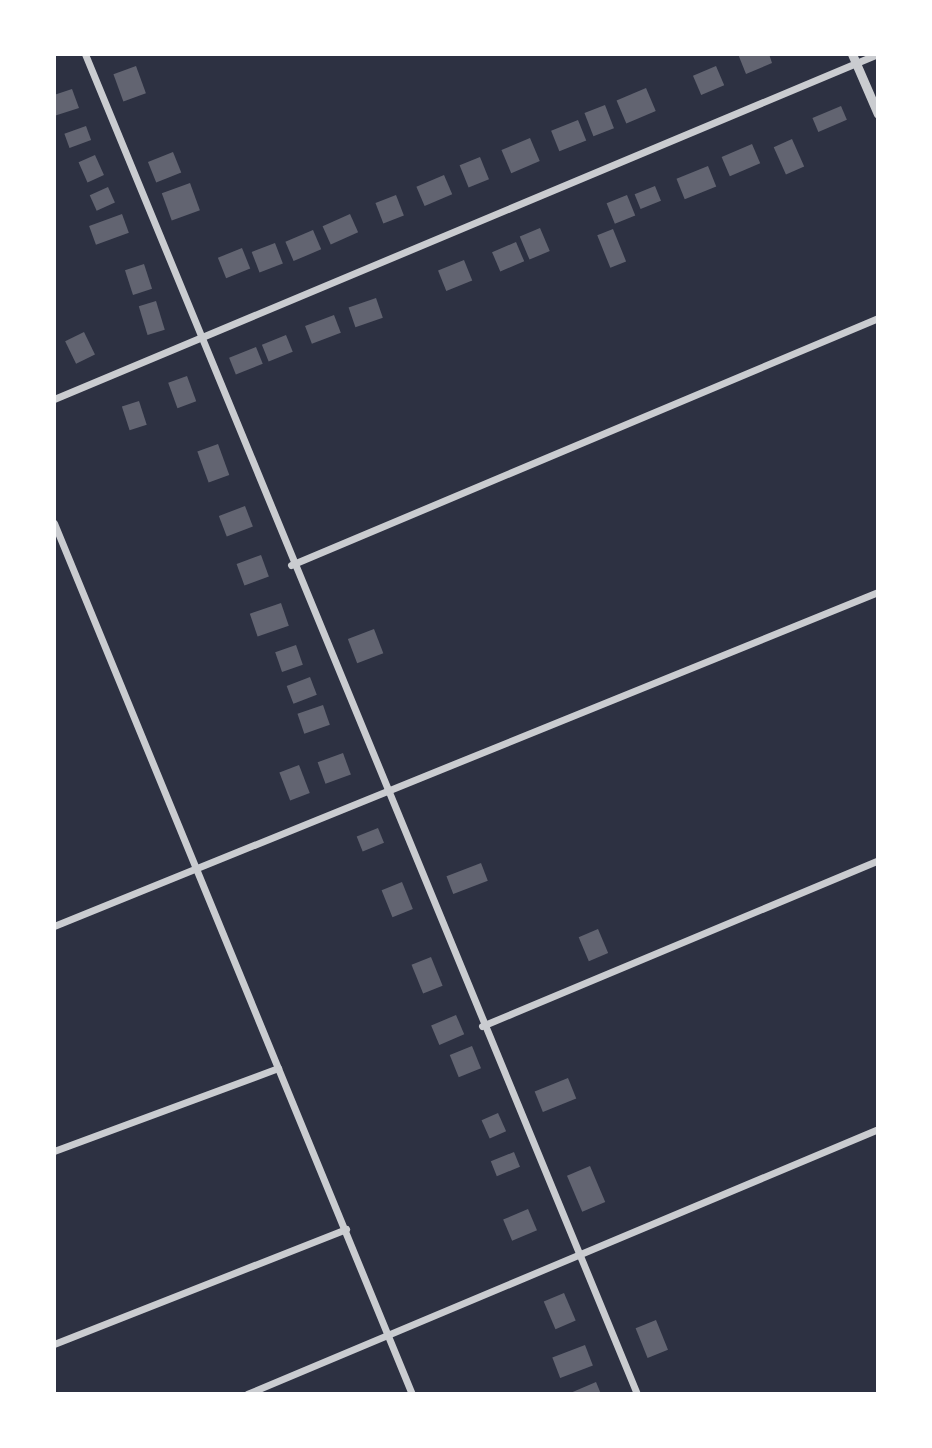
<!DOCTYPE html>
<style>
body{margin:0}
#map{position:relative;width:932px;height:1448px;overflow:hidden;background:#2d3142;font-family:Montserrat,sans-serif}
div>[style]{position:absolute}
.building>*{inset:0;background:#626471;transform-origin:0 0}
.minor>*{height:7px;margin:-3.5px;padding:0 3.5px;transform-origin:3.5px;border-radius:3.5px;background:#caccd0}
.tertiary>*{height:9px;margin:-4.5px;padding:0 4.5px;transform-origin:4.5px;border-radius:4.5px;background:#caccd0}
span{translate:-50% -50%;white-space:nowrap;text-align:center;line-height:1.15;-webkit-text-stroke:6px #fff;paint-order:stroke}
.frame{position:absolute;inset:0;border:56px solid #fff;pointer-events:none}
</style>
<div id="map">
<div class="building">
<div style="clip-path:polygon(738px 54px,769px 54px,772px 63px,746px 74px)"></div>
<div style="left:136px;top:66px;width:29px;height:24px;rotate:70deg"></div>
<div style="left:716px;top:66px;width:21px;height:25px;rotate:67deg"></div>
<div style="left:646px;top:88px;width:25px;height:32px;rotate:67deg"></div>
<div style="clip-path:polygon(72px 89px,79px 108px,54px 116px,54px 95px)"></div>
<div style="left:605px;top:105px;width:25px;height:22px;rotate:69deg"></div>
<div style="left:841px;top:106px;width:15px;height:31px;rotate:67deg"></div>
<div style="left:578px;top:120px;width:22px;height:29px;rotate:68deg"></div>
<div style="left:86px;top:126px;width:15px;height:23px;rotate:70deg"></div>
<div style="left:530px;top:138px;width:25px;height:31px;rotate:67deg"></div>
<div style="left:792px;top:139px;width:30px;height:20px;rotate:66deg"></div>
<div style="left:752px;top:144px;width:21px;height:33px;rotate:67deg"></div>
<div style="left:173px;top:152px;width:22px;height:27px;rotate:68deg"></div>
<div style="left:95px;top:155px;width:22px;height:18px;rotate:66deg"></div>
<div style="left:480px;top:157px;width:24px;height:22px;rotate:68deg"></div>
<div style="left:708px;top:166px;width:22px;height:34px;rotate:68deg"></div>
<div style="left:444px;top:175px;width:21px;height:30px;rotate:67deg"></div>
<div style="left:190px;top:183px;width:29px;height:30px;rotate:70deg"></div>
<div style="left:655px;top:186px;width:16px;height:22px;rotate:68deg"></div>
<div style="left:108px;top:187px;width:17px;height:20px;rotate:66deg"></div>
<div style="left:396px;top:195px;width:22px;height:22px;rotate:69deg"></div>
<div style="left:627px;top:195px;width:22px;height:22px;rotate:68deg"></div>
<div style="left:122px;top:214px;width:20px;height:35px;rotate:70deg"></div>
<div style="left:350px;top:214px;width:20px;height:30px;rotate:66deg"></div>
<div style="left:540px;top:228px;width:25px;height:22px;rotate:67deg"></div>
<div style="left:613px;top:229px;width:35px;height:17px;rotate:68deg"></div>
<div style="left:313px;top:230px;width:21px;height:30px;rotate:67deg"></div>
<div style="left:516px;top:242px;width:21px;height:26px;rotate:67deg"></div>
<div style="left:275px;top:243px;width:22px;height:25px;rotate:69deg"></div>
<div style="left:242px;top:248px;width:22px;height:26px;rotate:68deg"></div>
<div style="left:464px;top:260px;width:22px;height:28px;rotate:68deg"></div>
<div style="left:144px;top:264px;width:26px;height:20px;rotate:72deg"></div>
<div style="left:376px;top:298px;width:21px;height:29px;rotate:71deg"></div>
<div style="left:156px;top:301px;width:30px;height:18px;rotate:73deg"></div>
<div style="left:334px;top:315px;width:19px;height:31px;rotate:69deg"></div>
<div style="left:84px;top:332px;width:25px;height:21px;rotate:64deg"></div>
<div style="left:286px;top:335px;width:18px;height:26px;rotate:68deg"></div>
<div style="left:256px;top:347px;width:18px;height:29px;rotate:68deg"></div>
<div style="left:187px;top:376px;width:27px;height:20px;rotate:70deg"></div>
<div style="left:139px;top:401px;width:25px;height:18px;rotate:72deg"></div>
<div style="left:218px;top:444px;width:33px;height:22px;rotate:70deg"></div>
<div style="left:245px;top:506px;width:22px;height:28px;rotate:69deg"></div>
<div style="left:261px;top:555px;width:23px;height:26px;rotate:70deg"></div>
<div style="left:281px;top:603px;width:24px;height:33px;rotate:71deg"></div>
<div style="left:374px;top:629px;width:26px;height:28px;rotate:69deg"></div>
<div style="left:296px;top:645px;width:21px;height:22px;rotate:71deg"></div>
<div style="left:310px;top:677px;width:19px;height:25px;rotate:69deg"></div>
<div style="left:323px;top:705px;width:21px;height:27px;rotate:71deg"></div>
<div style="left:343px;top:753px;width:23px;height:27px;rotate:70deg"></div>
<div style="left:299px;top:765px;width:30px;height:21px;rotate:69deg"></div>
<div style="left:378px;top:828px;width:16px;height:23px;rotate:68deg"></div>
<div style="left:481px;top:863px;width:19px;height:37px;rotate:69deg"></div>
<div style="left:402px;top:882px;width:29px;height:22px;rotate:68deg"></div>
<div style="left:598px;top:929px;width:26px;height:21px;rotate:67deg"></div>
<div style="left:431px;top:957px;width:31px;height:21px;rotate:68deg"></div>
<div style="left:456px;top:1015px;width:21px;height:27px;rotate:67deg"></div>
<div style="left:472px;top:1046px;width:24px;height:24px;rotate:68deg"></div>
<div style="left:568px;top:1078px;width:22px;height:36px;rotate:68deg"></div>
<div style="left:498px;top:1113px;width:20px;height:18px;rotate:66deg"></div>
<div style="left:514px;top:1152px;width:16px;height:25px;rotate:68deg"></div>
<div style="left:590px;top:1166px;width:39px;height:25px;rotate:67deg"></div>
<div style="left:528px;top:1209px;width:23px;height:27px;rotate:67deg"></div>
<div style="left:564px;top:1293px;width:30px;height:22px;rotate:67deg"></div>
<div style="left:656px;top:1320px;width:32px;height:22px;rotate:68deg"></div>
<div style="left:585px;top:1345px;width:22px;height:35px;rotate:69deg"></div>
<div style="clip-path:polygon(596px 1382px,601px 1394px,568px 1394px)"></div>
</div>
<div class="minor">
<div style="left:85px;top:54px;width:1449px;rotate:67.61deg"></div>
<div style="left:54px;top:399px;width:893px;rotate:-22.72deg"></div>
<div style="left:54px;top:523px;width:942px;rotate:67.66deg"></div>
<div style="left:291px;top:565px;width:637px;rotate:-22.82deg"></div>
<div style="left:54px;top:926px;width:889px;rotate:-22.06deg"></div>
<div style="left:482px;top:1026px;width:429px;rotate:-22.7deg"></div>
<div style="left:54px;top:1151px;width:239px;rotate:-20.3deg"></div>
<div style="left:54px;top:1344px;width:314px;rotate:-21.5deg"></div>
<div style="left:247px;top:1394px;width:684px;rotate:-22.78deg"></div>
</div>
<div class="tertiary">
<div style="left:852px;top:54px;width:65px;rotate:66.6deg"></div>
</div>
<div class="frame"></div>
</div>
